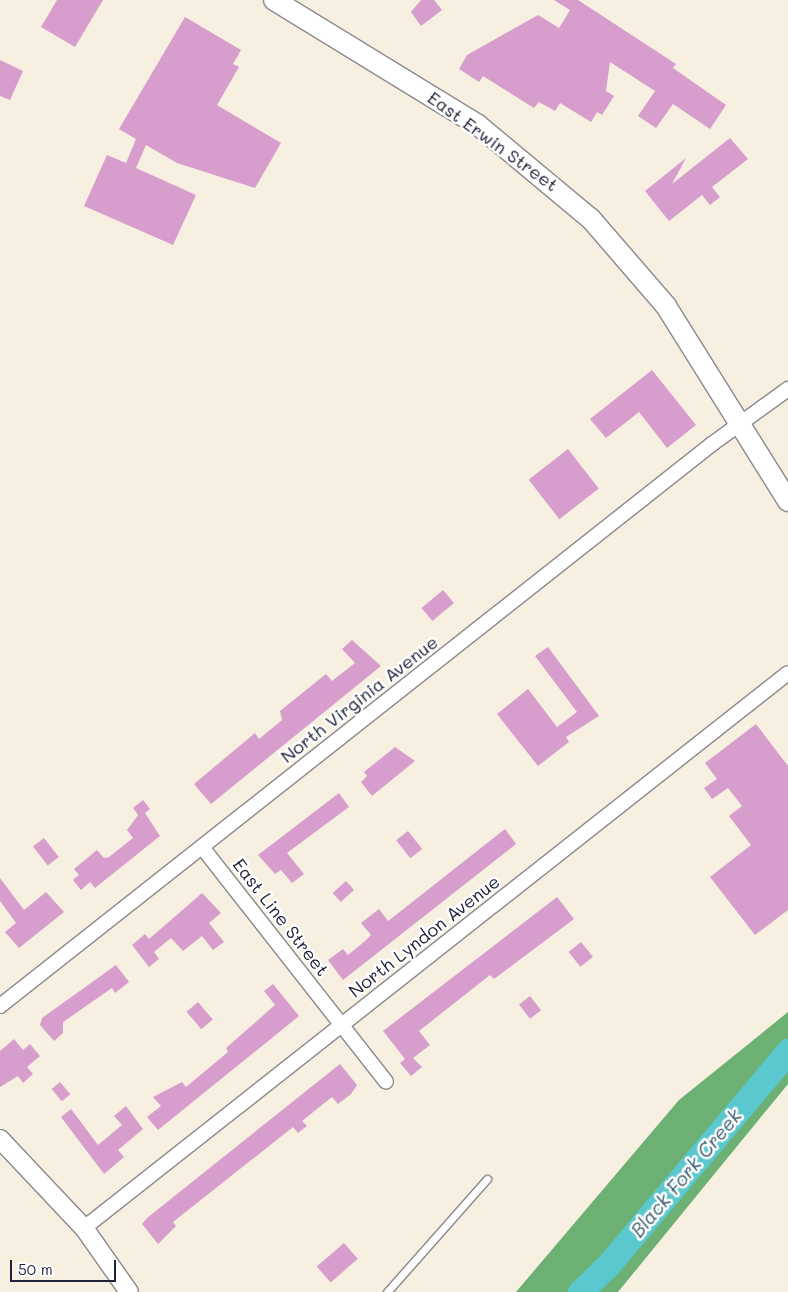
<!DOCTYPE html>
<style>
body{margin:0}
#map{position:relative;width:788px;height:1292px;overflow:hidden;background:#f7f0e0;font-family:Mali,sans-serif}
div>[style]{position:absolute}
.forest>*{inset:0;background:#6cb074}
.river>*{height:25px;margin:-12.5px;padding:0 12.5px;transform-origin:12.5px;border-radius:12.5px;background:#5ac8ce}
.building>*{inset:0;background:#d69dcd;transform-origin:0 0}
.roads{filter:drop-shadow(1px 0 #8c898e) drop-shadow(-1px 0 #8c898e) drop-shadow(0 1px #8c898e) drop-shadow(0 -1px #8c898e)}
.service>*{height:7px;margin:-3.5px;padding:0 3.5px;transform-origin:3.5px;border-radius:3.5px;background:#fff}
.minor>*{height:14px;margin:-7px;padding:0 7px;transform-origin:7px;border-radius:7px;background:#fff}
.tertiary>*{height:18px;margin:-9px;padding:0 9px;transform-origin:9px;border-radius:9px;background:#fff}
.secondary>*{height:20px;margin:-10px;padding:0 10px;transform-origin:10px;border-radius:10px;background:#fff}
span{translate:-50% -50%;white-space:nowrap;text-align:center;line-height:1.15;-webkit-text-stroke:5px #fff;paint-order:stroke}
.street-label{font-size:18px;color:#22223b}
.water-label{font-size:19px;color:#365c6e;font-style:italic}
.scale{position:absolute;left:10px;top:1260px;width:106px;height:22px;box-sizing:border-box;border:2px solid #22223b;border-top:0;padding-left:6px;font-size:15px;line-height:18px;white-space:nowrap;color:#22223b;-webkit-text-stroke:4px #fff;paint-order:stroke}
</style>
<div id="map">
<div class="forest">
<div style="clip-path:polygon(788px 1012px,788px 1084px,618px 1292px,516px 1292px,679px 1100px)"></div>
</div>
<div class="river">
<div style="left:580px;top:1292px;width:39px;rotate:-44deg"></div>
<div style="left:608px;top:1265px;width:280px;rotate:-49.9deg"></div>
</div>
<div class="building">
<div style="clip-path:polygon(57px 0,103px 0,75px 47px,41px 27px)"></div>
<div style="clip-path:polygon(421px 0,434px 0,442px 10px,421px 26px,411px 12px)"></div>
<div style="clip-path:polygon(554px 0,578px 0,676px 64px,673px 68px,726px 105px,710px 129px,673px 104px,656px 128px,638px 116px,655px 91px,610px 62px,606px 91px,614px 96px,602px 115px,597px 112px,591px 122px,560px 103px,555px 111px,539px 102px,534px 108px,483px 76px,479px 82px,459px 69px,467px 55px,538px 15px,559px 28px,570px 10px)"></div>
<div style="clip-path:polygon(185px 17px,241px 50px,233px 64px,239px 67px,217px 105px,281px 143px,255px 188px,177px 163px,146px 145px,136px 168px,196px 195px,173px 245px,84px 206px,107px 155px,126px 163px,136px 139px,119px 129px)"></div>
<div style="clip-path:polygon(0 60px,23px 71px,10px 100px,0 96px)"></div>
<div style="clip-path:polygon(730px 138px,748px 159px,712px 187px,720px 197px,710px 205px,702px 195px,669px 221px,645px 191px,686px 158px,672px 184px)"></div>
<div style="clip-path:polygon(652px 370px,696px 425px,667px 448px,639px 412px,606px 438px,590px 419px)"></div>
<div style="left:568px;top:449px;width:50px;height:50px;rotate:52deg"></div>
<div style="left:443px;top:590px;width:17px;height:28px;rotate:50deg"></div>
<div style="clip-path:polygon(352px 640px,381px 666px,211px 804px,194px 784px,255px 733px,259px 739px,282px 720px,280px 711px,326px 674px,332px 681px,355px 663px,342px 649px)"></div>
<div style="clip-path:polygon(548px 647px,599px 716px,566px 737px,569px 742px,538px 766px,497px 714px,528px 689px,557px 727px,577px 712px,535px 656px)"></div>
<div style="clip-path:polygon(756px 724px,788px 766px,788px 910px,755px 935px,710px 877px,751px 845px,729px 816px,742px 806px,728px 788px,712px 799px,704px 788px,717px 779px,705px 763px)"></div>
<div style="clip-path:polygon(395px 747px,415px 761px,372px 796px,361px 782px,367px 776px,364px 772px)"></div>
<div style="clip-path:polygon(339px 793px,349px 807px,287px 853px,304px 874px,292px 883px,281px 870px,275px 874px,258px 855px)"></div>
<div style="clip-path:polygon(143px 800px,150px 809px,145px 813px,160px 836px,95px 888px,90px 882px,81px 890px,73px 880px,79px 875px,74px 869px,97px 850px,104px 858px,109px 857px,133px 838px,127px 830px,138px 815px,133px 808px)"></div>
<div style="clip-path:polygon(505px 829px,516px 844px,343px 980px,328px 960px,343px 949px,348px 955px,365px 941px,371px 935px,361px 923px,379px 909px,388px 921px,392px 918px)"></div>
<div style="left:408px;top:831px;width:23px;height:15px;rotate:52deg"></div>
<div style="left:44px;top:838px;width:24px;height:14px;rotate:52deg"></div>
<div style="clip-path:polygon(0 878px,24px 910px,46px 892px,64px 912px,19px 948px,5px 932px,16px 923px,0 901px)"></div>
<div style="left:346px;top:881px;width:12px;height:18px;rotate:48deg"></div>
<div style="clip-path:polygon(202px 893px,221px 913px,209px 923px,224px 942px,213px 950px,202px 936px,183px 951px,171px 938px,154px 952px,159px 959px,149px 967px,132px 945px,145px 934px,149px 939px)"></div>
<div style="clip-path:polygon(557px 897px,574px 919px,494px 979px,490px 975px,419px 1031px,430px 1045px,413px 1058px,422px 1067px,411px 1076px,400px 1063px,405px 1059px,383px 1031px)"></div>
<div style="left:581px;top:942px;width:19px;height:16px;rotate:51deg"></div>
<div style="clip-path:polygon(116px 965px,129px 982px,115px 993px,112px 988px,63px 1022px,63px 1033px,54px 1041px,40px 1025px,42px 1018px)"></div>
<div style="clip-path:polygon(273px 984px,299px 1016px,158px 1130px,147px 1117px,161px 1106px,153px 1097px,182px 1082px,186px 1087px,228px 1052px,226px 1048px,275px 1005px,264px 991px)"></div>
<div style="left:530px;top:996px;width:18px;height:14px;rotate:52deg"></div>
<div style="left:198px;top:1002px;width:23px;height:15px;rotate:50deg"></div>
<div style="clip-path:polygon(14px 1039px,23px 1050px,30px 1044px,40px 1056px,27px 1067px,33px 1074px,23px 1083px,18px 1076px,0 1087px,0 1051px)"></div>
<div style="clip-path:polygon(340px 1064px,357px 1085px,351px 1094px,338px 1104px,332px 1097px,302px 1121px,307px 1126px,298px 1133px,293px 1127px,173px 1222px,176px 1226px,158px 1244px,142px 1224px,147px 1218px)"></div>
<div style="left:60px;top:1082px;width:16px;height:11px;rotate:50deg"></div>
<div style="clip-path:polygon(126px 1106px,143px 1129px,118px 1150px,124px 1157px,104px 1174px,61px 1117px,71px 1109px,98px 1145px,122px 1125px,114px 1116px)"></div>
<div style="left:344px;top:1243px;width:21px;height:36px;rotate:49deg"></div>
</div>
<div class="roads">
<div class="service">
<div style="left:387px;top:1292px;width:151px;rotate:-48.5deg"></div>
</div>
<div class="minor">
<div style="left:202px;top:847px;width:298px;rotate:51.9deg"></div>
<div style="left:0;top:1006px;width:907px;rotate:-38.28deg"></div>
<div style="left:712px;top:444px;width:94px;rotate:-35.9deg"></div>
<div style="left:84px;top:1228px;width:896px;rotate:-38.25deg"></div>
</div>
<div class="tertiary">
<div style="left:0;top:1139px;width:122px;rotate:46.7deg"></div>
<div style="left:84px;top:1228px;width:78px;rotate:54.9deg"></div>
</div>
<div class="secondary">
<div style="left:274px;top:0;width:239px;rotate:31.5deg"></div>
<div style="left:478px;top:125px;width:147px;rotate:39.8deg"></div>
<div style="left:591px;top:219px;width:115px;rotate:49.2deg"></div>
<div style="left:666px;top:306px;width:230px;rotate:58deg"></div>
</div>
</div>
<div class="street-label">
<span style="left:493px;top:141px;rotate:36deg">East Erwin Street</span>
<span style="left:359px;top:699px;rotate:-38deg">North Virginia Avenue</span>
<span style="left:281px;top:917px;rotate:52deg">East Line Street</span>
<span style="left:424px;top:936px;rotate:-38deg">North Lyndon Avenue</span>
</div>
<div class="water-label">
<span style="left:686px;top:1173px;rotate:-50deg">Black Fork Creek</span>
</div>
<div class="scale">50 m</div>
</div>
